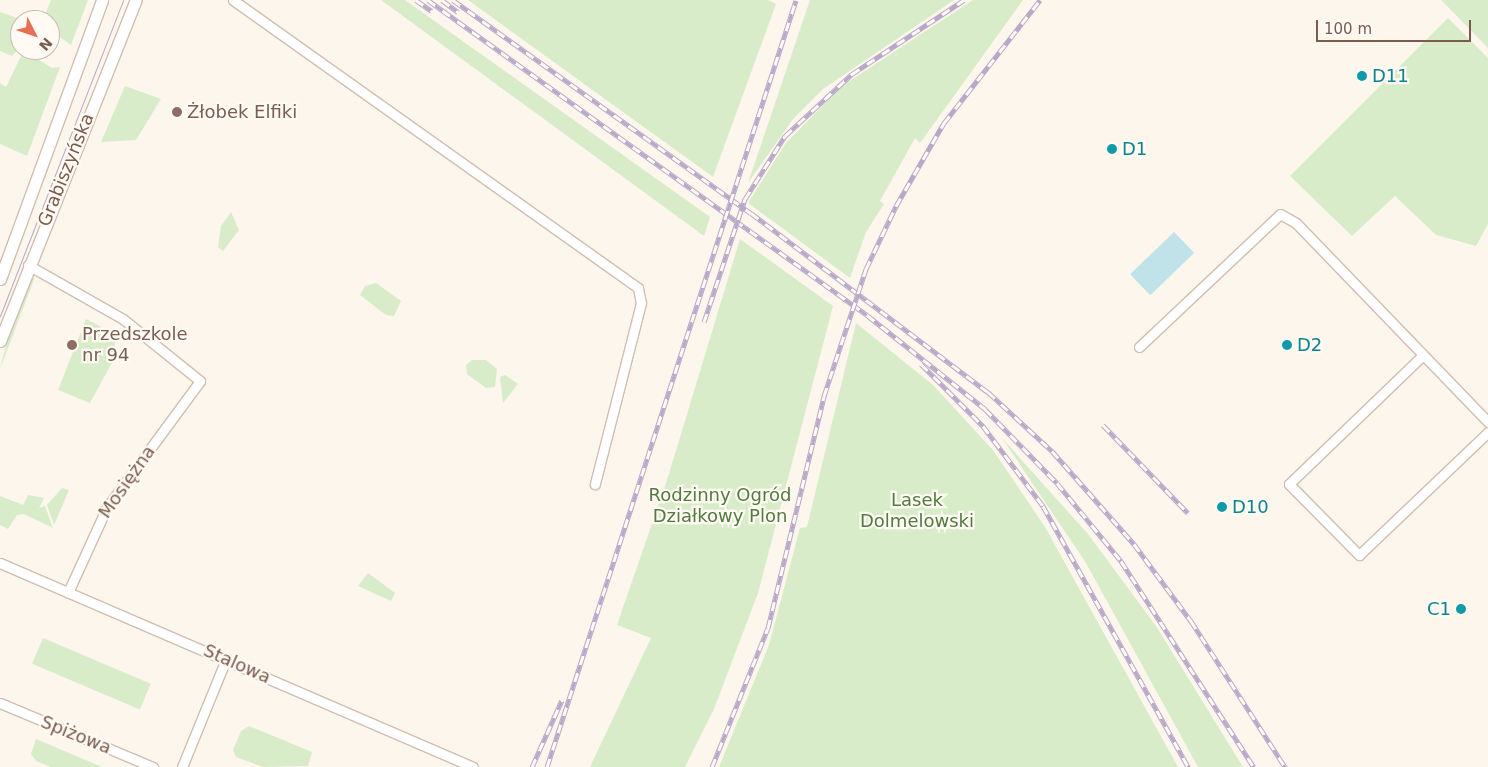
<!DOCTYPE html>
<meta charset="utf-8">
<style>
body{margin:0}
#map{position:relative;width:1488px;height:767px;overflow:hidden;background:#fdf6ec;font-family:"DejaVu Sans",sans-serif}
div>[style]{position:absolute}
.green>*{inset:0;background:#d8ecc9;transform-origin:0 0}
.water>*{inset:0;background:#bfe3e8;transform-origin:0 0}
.roads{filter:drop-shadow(1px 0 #d1beb0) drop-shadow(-1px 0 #d1beb0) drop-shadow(0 1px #d1beb0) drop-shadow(0 -1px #d1beb0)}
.street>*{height:9px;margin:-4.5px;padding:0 4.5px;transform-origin:4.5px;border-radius:4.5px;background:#fff}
.secondary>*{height:11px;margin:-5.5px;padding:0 5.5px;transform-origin:5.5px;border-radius:5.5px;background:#fff}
.tram>*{height:1px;margin:-0.5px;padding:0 0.5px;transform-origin:0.5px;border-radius:0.5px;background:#b9a8c9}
.rail>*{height:5px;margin-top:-2.5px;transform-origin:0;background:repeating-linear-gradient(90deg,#fffaf3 0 9px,#b9a8c9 0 18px);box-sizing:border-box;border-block:1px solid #b9a8c9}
.dots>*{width:14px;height:14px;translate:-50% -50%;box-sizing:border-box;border:2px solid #fffaf3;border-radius:50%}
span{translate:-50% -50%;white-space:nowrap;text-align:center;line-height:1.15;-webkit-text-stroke:4.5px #fffaf3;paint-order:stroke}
.culture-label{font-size:18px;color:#0d838f}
.left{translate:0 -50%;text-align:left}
.right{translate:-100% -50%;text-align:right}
.education-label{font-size:18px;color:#785e54}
.street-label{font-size:18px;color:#7a5c4d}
.park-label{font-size:18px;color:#537a41}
.north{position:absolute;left:10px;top:10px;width:50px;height:50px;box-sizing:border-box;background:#fffaf3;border:1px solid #cabbb1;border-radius:50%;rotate:131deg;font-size:14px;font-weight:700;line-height:20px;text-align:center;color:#7a5c4d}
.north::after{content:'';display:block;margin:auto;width:18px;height:22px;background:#e76f51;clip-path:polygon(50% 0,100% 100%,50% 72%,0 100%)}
.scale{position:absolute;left:1316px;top:20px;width:155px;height:22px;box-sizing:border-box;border:2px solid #7a5c4d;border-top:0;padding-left:6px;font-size:15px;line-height:18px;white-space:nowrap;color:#7a5c4d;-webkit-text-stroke:4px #fffaf3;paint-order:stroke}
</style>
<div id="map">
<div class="green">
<div style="clip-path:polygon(51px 0,88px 0,71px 45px,50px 30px,50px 20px,43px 20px)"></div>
<div style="clip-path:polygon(381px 0,405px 0,710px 217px,704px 236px)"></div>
<div style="clip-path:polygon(468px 0,768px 0,776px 4px,713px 177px)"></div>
<div style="clip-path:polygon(810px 0,954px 0,823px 89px,793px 119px,748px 183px)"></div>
<div style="clip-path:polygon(973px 0,1023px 0,920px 143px,915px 138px,880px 201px,884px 204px,866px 232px,850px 278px,748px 203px,786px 143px,842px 86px)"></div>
<div style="clip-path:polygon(1441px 0,1488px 0,1488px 48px,1449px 8px)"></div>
<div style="clip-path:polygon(0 12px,23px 20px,20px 47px,12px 56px,0 51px)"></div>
<div style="clip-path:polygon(1448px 18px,1488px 58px,1488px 224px,1476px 246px,1436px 235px,1395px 196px,1352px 236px,1290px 176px)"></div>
<div style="clip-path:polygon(24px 50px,52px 68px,60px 67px,27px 156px,0 144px,0 83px,6px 87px)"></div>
<div style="clip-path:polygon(125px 86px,161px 99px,136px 140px,101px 142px)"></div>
<div style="clip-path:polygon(231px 212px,239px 230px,223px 251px,218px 247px,221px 226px)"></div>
<div style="clip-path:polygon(740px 239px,833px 306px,758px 593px,714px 709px,685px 767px,590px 767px,651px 638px,617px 625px,668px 477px)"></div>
<div style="clip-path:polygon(35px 277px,0 369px,10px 330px,29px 281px)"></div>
<div style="clip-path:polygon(376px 283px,401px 301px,394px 316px,386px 315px,360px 295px,365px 286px)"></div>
<div style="clip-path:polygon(86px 319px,115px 334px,114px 359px,90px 403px,58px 390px)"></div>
<div style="clip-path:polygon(856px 323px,933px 385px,993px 450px,1045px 527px,1178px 767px,719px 767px,769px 645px,800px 528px,807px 527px)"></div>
<div style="clip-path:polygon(472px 360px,486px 360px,497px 369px,495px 387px,486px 388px,467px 374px,466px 365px)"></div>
<div style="clip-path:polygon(505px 375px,518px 384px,503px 403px,500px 377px)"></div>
<div style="clip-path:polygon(1002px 438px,1088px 534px,1156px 626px,1243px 767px,1198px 767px,1086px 563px)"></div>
<div style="clip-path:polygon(62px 488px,69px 490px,54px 525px,47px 505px)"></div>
<div style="clip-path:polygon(28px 495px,44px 498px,39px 508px,45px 506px,53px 528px,24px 514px,17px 515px,8px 529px,0 525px,0 496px,23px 505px)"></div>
<div style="clip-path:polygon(368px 573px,395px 593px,391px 601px,358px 586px)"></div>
<div style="left:43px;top:638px;width:117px;height:28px;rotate:23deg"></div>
<div style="clip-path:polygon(249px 726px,312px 752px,308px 766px,263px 767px,236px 757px,233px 750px,241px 731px)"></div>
<div style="clip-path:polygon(36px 739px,102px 767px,51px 767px,36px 761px,31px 754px)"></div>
</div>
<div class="water">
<div style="left:1174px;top:232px;width:29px;height:61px;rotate:46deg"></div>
</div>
<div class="roads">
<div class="street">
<div style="left:233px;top:0;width:497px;rotate:35.4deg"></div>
<div style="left:638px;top:288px;width:15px;rotate:79deg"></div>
<div style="left:641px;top:303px;width:187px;rotate:104.3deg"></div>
<div style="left:28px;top:265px;width:109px;rotate:29.6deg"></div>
<div style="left:123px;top:319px;width:99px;rotate:38.8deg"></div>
<div style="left:200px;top:381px;width:157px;rotate:126.4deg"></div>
<div style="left:107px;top:507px;width:94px;rotate:114.6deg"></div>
<div style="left:1139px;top:347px;width:194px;rotate:-43.3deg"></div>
<div style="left:1280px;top:214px;width:18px;rotate:29deg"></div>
<div style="left:1296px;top:223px;width:277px;rotate:46deg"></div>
<div style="left:1423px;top:355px;width:186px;rotate:136.1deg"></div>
<div style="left:1289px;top:484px;width:100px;rotate:45.4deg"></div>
<div style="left:1359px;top:555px;width:178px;rotate:-43.6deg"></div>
<div style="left:0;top:563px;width:515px;rotate:23.33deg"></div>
<div style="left:0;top:703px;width:166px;rotate:22.7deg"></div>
<div style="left:182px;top:767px;width:117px;rotate:-67.8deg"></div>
</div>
<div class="secondary">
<div style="left:0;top:279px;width:297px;rotate:-69.9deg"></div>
<div style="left:0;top:341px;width:367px;rotate:-68.3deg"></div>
</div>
</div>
<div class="tram">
<div style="left:0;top:316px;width:339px;rotate:-68.7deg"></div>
</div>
<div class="rail">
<div style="left:416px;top:0;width:19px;rotate:35deg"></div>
<div style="left:428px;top:0;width:540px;rotate:35.66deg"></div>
<div style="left:867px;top:315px;width:151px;rotate:38.5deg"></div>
<div style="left:985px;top:409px;width:103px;rotate:45.8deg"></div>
<div style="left:1057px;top:483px;width:101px;rotate:50.6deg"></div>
<div style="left:1121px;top:561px;width:245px;rotate:57.2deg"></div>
<div style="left:442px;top:0;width:20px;rotate:37deg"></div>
<div style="left:453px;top:0;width:366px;rotate:35.6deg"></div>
<div style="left:751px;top:213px;width:297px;rotate:37.1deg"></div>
<div style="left:988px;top:392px;width:87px;rotate:42.7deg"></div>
<div style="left:1052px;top:451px;width:124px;rotate:48.6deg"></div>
<div style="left:1134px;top:544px;width:96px;rotate:53.5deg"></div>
<div style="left:1191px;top:621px;width:174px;rotate:57.2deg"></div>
<div style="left:704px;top:322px;width:130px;rotate:-71.6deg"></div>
<div style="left:745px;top:199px;width:75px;rotate:-57.6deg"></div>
<div style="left:785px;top:136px;width:91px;rotate:-42.8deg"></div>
<div style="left:852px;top:74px;width:134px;rotate:-33.5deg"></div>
<div style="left:921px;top:364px;width:88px;rotate:45deg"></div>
<div style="left:983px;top:426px;width:100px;rotate:53.1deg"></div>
<div style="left:1043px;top:506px;width:299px;rotate:60.9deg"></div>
<div style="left:1103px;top:425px;width:122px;rotate:46deg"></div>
<div style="left:532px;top:767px;width:73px;rotate:-65.9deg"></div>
<div style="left:547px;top:767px;width:806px;rotate:-72.01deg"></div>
<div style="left:712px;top:767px;width:150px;rotate:-68.1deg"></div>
<div style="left:768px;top:628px;width:239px;rotate:-76.4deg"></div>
<div style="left:824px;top:396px;width:134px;rotate:-71.7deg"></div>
<div style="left:866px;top:269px;width:70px;rotate:-64.5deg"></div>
<div style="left:896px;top:206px;width:96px;rotate:-60deg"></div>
<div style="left:944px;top:123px;width:156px;rotate:-52deg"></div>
</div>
<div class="dots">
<div style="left:1362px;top:76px;background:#0f9aa8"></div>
<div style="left:177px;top:112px;background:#8d6e63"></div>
<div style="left:1112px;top:149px;background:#0f9aa8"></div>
<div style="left:72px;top:345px;background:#8d6e63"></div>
<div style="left:1287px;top:345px;background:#0f9aa8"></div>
<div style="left:1222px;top:507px;background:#0f9aa8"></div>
<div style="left:1461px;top:609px;background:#0f9aa8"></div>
</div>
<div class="culture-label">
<span class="left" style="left:1372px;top:76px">D11</span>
<span class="left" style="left:1122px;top:149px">D1</span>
<span class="left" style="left:1297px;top:345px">D2</span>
<span class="left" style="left:1232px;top:507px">D10</span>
<span class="right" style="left:1451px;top:609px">C1</span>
</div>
<div class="education-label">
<span class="left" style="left:187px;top:112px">Żłobek Elfiki</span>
<span class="left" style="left:82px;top:345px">Przedszkole<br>nr 94</span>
</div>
<div class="street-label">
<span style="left:66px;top:170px;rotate:-68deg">Grabiszyńska</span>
<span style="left:127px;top:482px;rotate:-55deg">Mosiężna</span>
<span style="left:237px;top:664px;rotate:24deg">Stalowa</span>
<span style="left:76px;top:735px;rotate:22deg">Spiżowa</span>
</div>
<div class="park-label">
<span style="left:720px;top:506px">Rodzinny Ogród<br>Działkowy Plon</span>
<span style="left:917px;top:511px">Lasek<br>Dolmelowski</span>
</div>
<div class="north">N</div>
<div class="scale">100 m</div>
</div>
